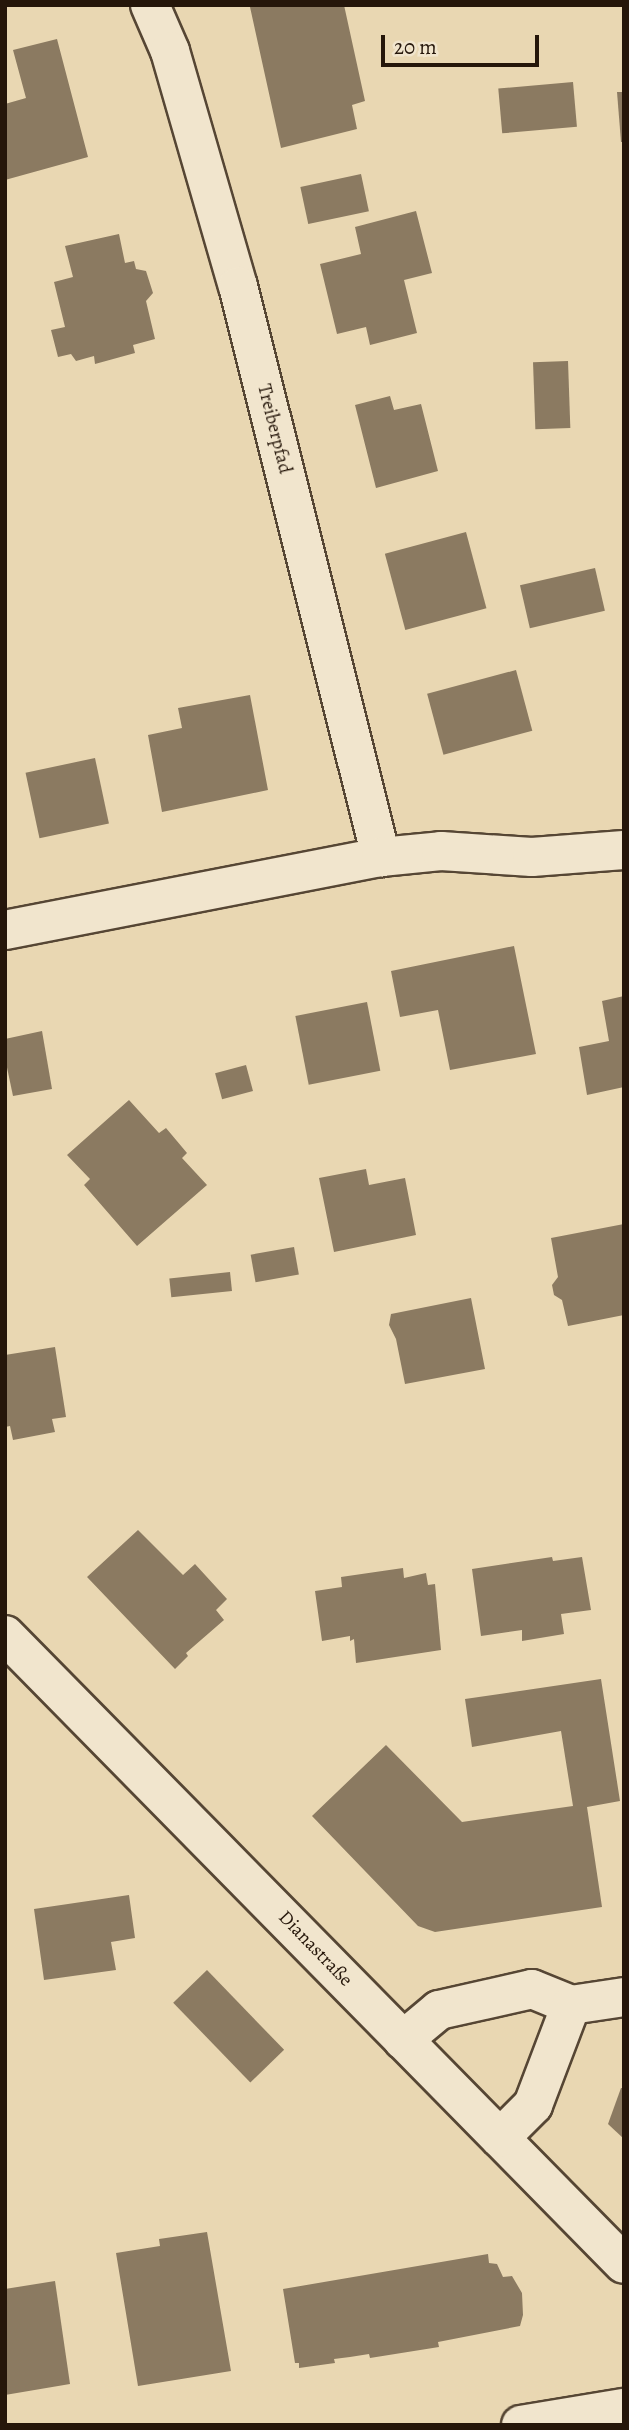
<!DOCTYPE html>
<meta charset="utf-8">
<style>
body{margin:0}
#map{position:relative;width:629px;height:2430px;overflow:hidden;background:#e9d7b2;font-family:Alegreya,serif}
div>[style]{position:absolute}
.building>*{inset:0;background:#8b7a61;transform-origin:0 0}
.roads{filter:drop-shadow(2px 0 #564634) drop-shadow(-2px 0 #564634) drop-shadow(0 2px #564634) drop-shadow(0 -2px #564634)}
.minor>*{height:38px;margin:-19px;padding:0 19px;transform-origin:19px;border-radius:19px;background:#f1e5cd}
span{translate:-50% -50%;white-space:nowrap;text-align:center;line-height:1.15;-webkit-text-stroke:5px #f1e5cd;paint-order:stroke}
.street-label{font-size:19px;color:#25160a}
.frame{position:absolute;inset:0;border:7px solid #25160a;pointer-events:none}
.scale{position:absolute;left:381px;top:35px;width:158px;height:32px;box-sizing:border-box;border:4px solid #25160a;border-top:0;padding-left:9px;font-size:21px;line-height:24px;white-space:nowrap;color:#25160a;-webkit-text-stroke:5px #f1e5cd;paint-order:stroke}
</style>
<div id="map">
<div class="building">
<div style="clip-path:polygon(260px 5px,344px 5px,365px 101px,352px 105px,357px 129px,281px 148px,250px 7px)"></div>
<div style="clip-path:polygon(57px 39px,88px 157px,5px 180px,5px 104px,26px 98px,13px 50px)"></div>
<div style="left:573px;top:82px;width:45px;height:75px;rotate:85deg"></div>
<div style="clip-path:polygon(617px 92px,624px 92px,624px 142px,621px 142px)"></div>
<div style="left:361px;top:174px;width:38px;height:62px;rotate:78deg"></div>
<div style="clip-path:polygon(416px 211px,432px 273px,404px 280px,417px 333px,370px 345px,366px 327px,337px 334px,320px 264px,361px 254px,355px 227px)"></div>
<div style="clip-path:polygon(119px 234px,125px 263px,134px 261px,136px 269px,146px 271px,153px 293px,146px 301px,155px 339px,133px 345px,135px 353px,95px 364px,94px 356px,76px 361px,71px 354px,58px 357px,51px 330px,65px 327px,54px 282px,73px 277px,65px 246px)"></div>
<div style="left:568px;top:361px;width:67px;height:35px;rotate:88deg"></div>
<div style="clip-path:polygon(390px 396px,394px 410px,421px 404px,438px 471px,376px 488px,355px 405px)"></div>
<div style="left:466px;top:532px;width:79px;height:84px;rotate:75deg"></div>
<div style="left:595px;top:568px;width:44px;height:77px;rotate:77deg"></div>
<div style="left:516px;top:670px;width:63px;height:92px;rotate:75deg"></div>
<div style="clip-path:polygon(250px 695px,268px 790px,162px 812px,148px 735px,182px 728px,178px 708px)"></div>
<div style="left:95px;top:758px;width:67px;height:71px;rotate:78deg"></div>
<div style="clip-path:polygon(514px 946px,536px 1054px,450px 1070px,438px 1010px,400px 1017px,391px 971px)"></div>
<div style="clip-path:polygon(624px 996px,624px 1087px,587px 1095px,579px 1047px,609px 1041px,602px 1001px)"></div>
<div style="left:367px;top:1002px;width:70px;height:73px;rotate:79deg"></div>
<div style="clip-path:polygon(42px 1031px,52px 1089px,13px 1096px,5px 1058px,5px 1039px)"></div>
<div style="left:246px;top:1065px;width:27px;height:32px;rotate:75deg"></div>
<div style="clip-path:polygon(129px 1100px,159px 1133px,166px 1128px,187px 1153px,182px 1158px,207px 1185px,137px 1246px,84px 1185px,90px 1179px,67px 1155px)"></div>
<div style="clip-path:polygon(366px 1169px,369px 1185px,405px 1178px,416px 1235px,334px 1252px,319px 1178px)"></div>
<div style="clip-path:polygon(624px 1224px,624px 1315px,568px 1326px,562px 1300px,554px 1295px,552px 1285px,558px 1277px,551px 1238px)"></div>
<div style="left:294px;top:1247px;width:28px;height:44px;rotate:80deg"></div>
<div style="left:230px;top:1272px;width:19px;height:61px;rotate:84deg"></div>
<div style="clip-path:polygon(471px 1298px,485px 1369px,405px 1384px,396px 1339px,389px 1325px,391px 1314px)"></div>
<div style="clip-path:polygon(55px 1347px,66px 1417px,52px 1419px,55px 1432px,13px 1440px,10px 1426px,5px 1427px,5px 1355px)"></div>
<div style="clip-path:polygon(138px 1530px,183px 1575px,195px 1564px,227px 1599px,216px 1610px,224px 1620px,186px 1653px,188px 1656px,175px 1669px,87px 1577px)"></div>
<div style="clip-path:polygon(552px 1557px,553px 1561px,582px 1557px,591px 1610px,561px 1614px,564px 1634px,522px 1641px,522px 1630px,481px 1636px,472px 1569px)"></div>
<div style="clip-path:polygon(403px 1568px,404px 1578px,426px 1573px,428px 1585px,435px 1584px,441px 1650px,356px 1663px,354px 1639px,350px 1641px,350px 1636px,322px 1641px,315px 1591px,342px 1587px,341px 1577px)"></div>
<div style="clip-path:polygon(601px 1679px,620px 1801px,587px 1807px,602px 1907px,435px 1932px,418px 1926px,312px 1816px,386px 1745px,462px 1822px,573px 1806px,561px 1731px,472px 1747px,465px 1699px)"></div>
<div style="clip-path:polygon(129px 1895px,135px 1938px,111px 1942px,116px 1970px,44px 1980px,34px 1909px)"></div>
<div style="left:207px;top:1970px;width:111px;height:47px;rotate:46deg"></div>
<div style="clip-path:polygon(621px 2088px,624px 2088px,624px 2139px,608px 2124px)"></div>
<div style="clip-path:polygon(207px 2232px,231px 2371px,138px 2386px,116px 2253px,160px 2246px,159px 2239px)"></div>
<div style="clip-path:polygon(488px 2254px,489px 2263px,497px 2264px,503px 2277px,512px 2276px,522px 2293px,523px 2315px,520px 2326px,438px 2342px,439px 2347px,370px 2358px,369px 2354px,350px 2357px,334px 2359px,335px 2363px,299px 2368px,299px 2363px,295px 2363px,283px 2289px)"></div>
<div style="clip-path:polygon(55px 2281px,70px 2384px,5px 2395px,5px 2289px)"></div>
</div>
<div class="roads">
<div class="minor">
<div style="left:150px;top:5px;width:50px;rotate:66.5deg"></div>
<div style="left:170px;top:51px;width:245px;rotate:73.9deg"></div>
<div style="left:238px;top:286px;width:589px;rotate:75.94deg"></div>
<div style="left:5px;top:930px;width:383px;rotate:-11deg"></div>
<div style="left:381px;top:857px;width:60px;rotate:-5.7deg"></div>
<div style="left:441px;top:851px;width:91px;rotate:3.8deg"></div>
<div style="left:532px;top:857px;width:92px;rotate:-4.4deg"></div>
<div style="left:5px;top:1635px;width:882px;rotate:45.46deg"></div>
<div style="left:403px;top:2040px;width:47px;rotate:-39.8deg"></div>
<div style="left:439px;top:2010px;width:95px;rotate:-12.7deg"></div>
<div style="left:532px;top:1989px;width:42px;rotate:22.3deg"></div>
<div style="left:571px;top:2005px;width:54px;rotate:-8.6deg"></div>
<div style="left:500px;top:2138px;width:47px;rotate:-45deg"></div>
<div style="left:533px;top:2105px;width:107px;rotate:-69.2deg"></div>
<div style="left:521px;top:2425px;width:104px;rotate:-9.4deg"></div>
</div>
</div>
<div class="street-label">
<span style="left:274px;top:429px;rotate:76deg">Treiberpfad</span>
<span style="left:315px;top:1949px;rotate:46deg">Dianastraße</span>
</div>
<div class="frame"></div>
<div class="scale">20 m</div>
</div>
